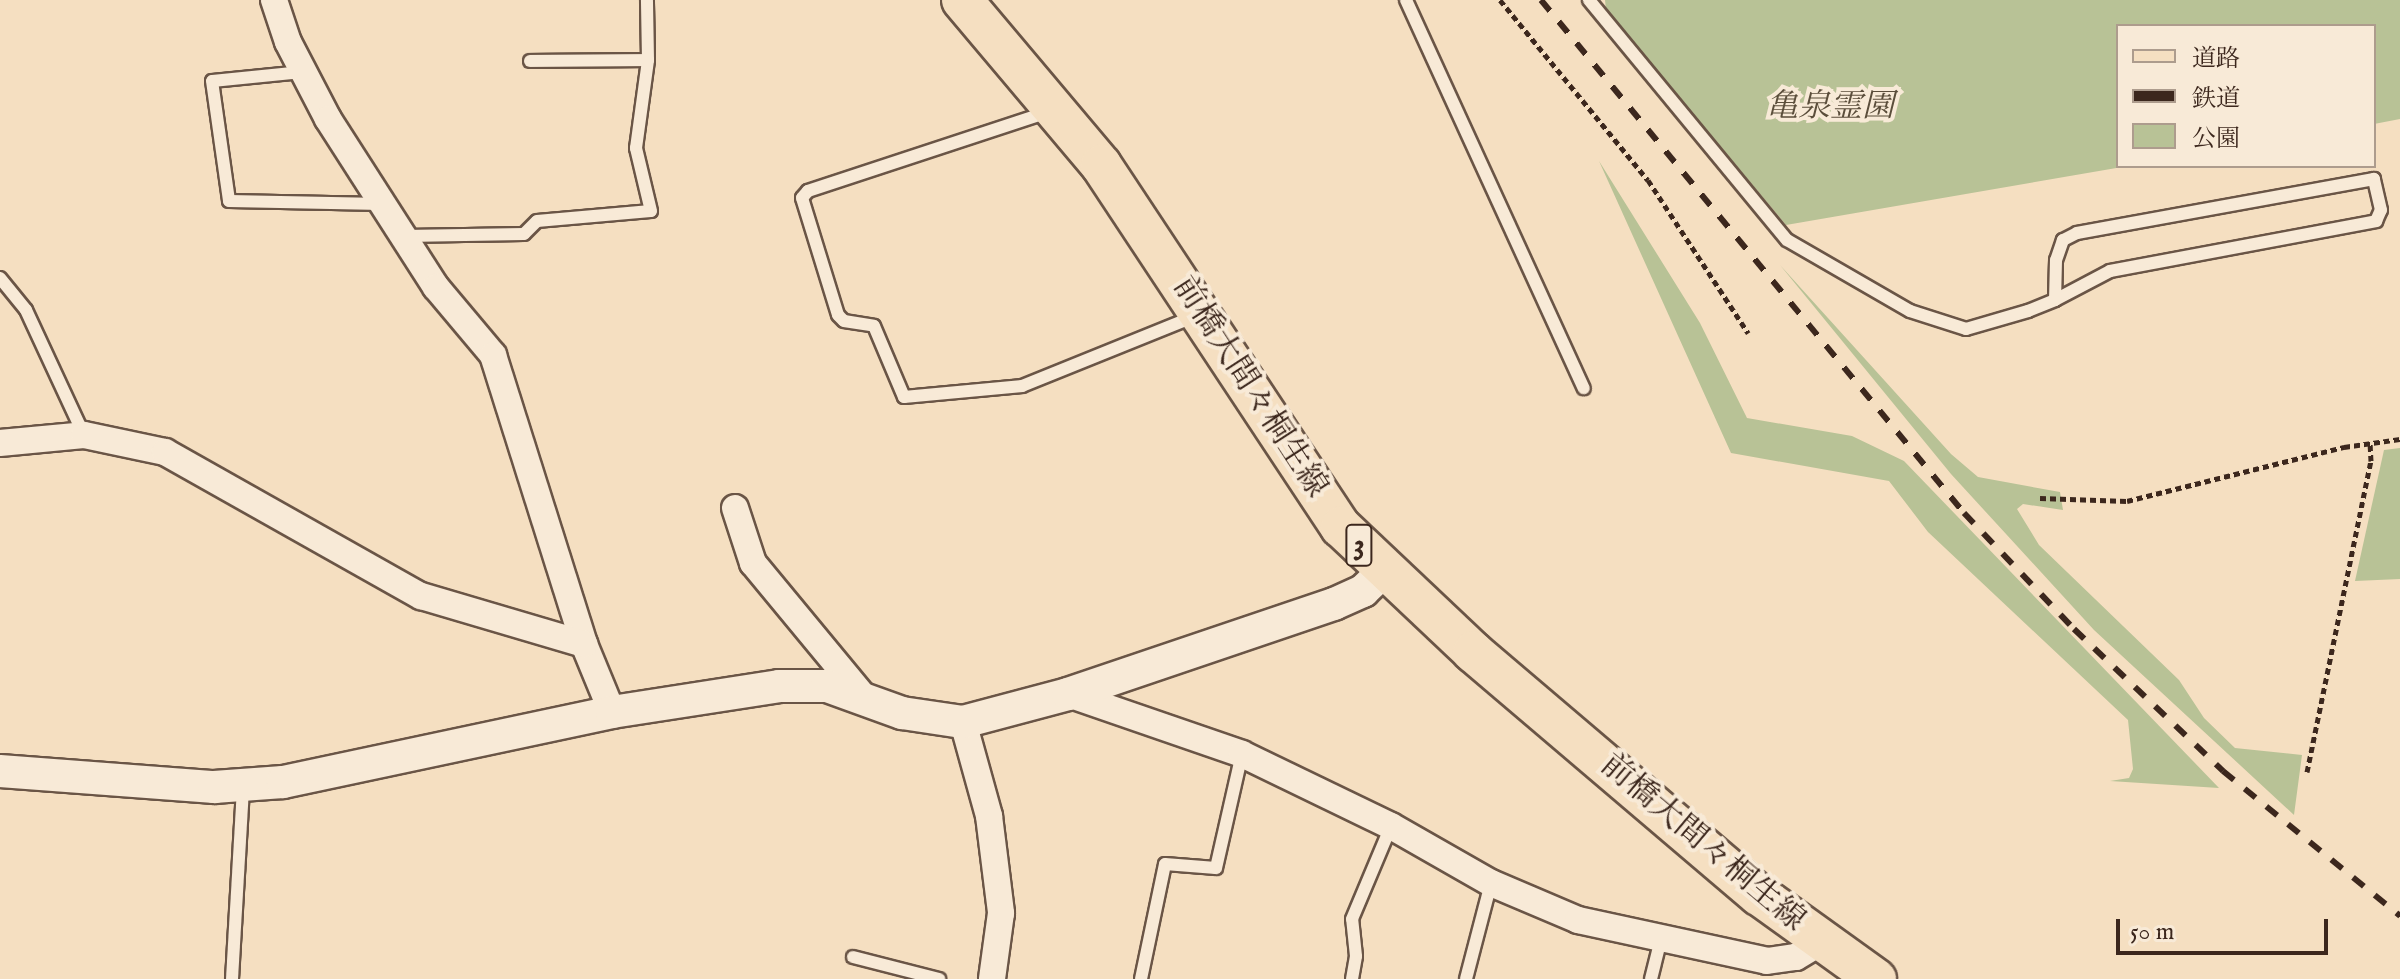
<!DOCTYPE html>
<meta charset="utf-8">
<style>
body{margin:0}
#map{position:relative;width:2400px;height:979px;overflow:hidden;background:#f5dfc1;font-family:"IM FELL English","Noto Serif JP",serif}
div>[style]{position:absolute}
.green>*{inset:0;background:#b8c296}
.path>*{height:5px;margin-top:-2.5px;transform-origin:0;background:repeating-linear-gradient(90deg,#3c271d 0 6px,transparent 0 10px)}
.roads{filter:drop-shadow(2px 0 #6a5546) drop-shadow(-2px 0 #6a5546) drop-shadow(0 2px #6a5546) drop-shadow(0 -2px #6a5546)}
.service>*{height:12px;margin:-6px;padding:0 6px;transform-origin:6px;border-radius:6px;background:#f8ead7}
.minor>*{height:26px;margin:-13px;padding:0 13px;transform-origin:13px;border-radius:13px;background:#f8ead7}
.tertiary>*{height:32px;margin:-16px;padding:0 16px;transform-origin:16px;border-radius:16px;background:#f8ead7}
.primary>*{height:40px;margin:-20px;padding:0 20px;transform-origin:20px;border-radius:20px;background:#f5dfc1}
.rail>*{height:6px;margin-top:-3px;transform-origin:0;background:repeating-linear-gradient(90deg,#3c271d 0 14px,transparent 0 28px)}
span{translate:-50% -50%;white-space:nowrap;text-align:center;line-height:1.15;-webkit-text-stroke:8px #f8ead7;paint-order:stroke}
.shield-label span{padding:2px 6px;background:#f8ead7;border:2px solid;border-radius:6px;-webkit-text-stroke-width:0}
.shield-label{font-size:30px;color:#3c271d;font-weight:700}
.park-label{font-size:32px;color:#5b4e3b;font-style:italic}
.street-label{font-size:32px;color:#3c271d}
.legend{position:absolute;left:2116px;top:24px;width:260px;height:144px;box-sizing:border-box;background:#f8ead7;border:2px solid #ad9c8d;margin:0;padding:10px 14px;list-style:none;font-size:24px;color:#3c271d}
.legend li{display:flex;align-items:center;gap:16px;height:40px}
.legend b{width:40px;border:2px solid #ad9c8d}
.scale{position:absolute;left:2116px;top:919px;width:212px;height:36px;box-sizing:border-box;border:4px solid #3c271d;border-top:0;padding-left:10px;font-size:24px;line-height:28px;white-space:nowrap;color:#3c271d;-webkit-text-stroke:6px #f8ead7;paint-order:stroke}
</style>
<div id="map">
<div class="green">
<div style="clip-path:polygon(1605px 0,2400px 0,2400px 119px,2374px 124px,2374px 26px,2118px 26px,2118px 166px,2128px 166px,1786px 225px,1606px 10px)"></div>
<div style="clip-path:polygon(1599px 161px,1700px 323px,1747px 418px,1852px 436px,1904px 461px,2219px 788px,2110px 781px,2129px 778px,2133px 769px,2128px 720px,1928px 532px,1889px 481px,1731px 453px)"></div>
<div style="clip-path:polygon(1780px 265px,1951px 454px,1978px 477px,2060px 492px,2063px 510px,2023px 504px,2017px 509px,2039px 545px,2179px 680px,2204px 718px,2235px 748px,2302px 755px,2294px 815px,2094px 630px,1951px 474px)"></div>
<div style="clip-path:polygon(2400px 448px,2400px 579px,2355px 581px,2384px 450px)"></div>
</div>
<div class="path">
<div style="left:1500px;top:0;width:233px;rotate:50.6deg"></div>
<div style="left:1648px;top:180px;width:183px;rotate:56.8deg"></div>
<div style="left:2040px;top:498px;width:87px;rotate:2deg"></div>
<div style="left:2127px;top:501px;width:224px;rotate:-14deg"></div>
<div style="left:2344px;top:447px;width:57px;rotate:-8.1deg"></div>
<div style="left:2307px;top:772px;width:318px;rotate:-78.4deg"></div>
<div style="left:2371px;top:461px;width:18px;rotate:-93deg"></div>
</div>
<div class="roads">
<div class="service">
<div style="left:1406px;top:0;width:427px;rotate:65.4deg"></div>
<div style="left:1589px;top:0;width:311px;rotate:50.5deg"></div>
<div style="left:1787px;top:240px;width:142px;rotate:30deg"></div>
<div style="left:1910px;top:311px;width:59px;rotate:17.8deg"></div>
<div style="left:1966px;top:329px;width:65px;rotate:-16.2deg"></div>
<div style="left:2028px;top:311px;width:29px;rotate:-22deg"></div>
<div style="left:2055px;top:300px;width:62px;rotate:-27.8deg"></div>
<div style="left:2110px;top:271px;width:271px;rotate:-10.6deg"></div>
<div style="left:2376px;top:221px;width:12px;rotate:-66deg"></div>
<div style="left:2381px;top:210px;width:32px;rotate:-103deg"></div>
<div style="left:2374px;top:179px;width:302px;rotate:169.7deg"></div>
<div style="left:2077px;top:233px;width:16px;rotate:153deg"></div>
<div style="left:2063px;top:240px;width:21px;rotate:109deg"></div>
<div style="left:2056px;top:260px;width:40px;rotate:91.4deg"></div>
<div style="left:530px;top:61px;width:118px;rotate:-0.5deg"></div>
<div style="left:302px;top:72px;width:90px;rotate:174.3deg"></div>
<div style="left:212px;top:81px;width:121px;rotate:81.9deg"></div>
<div style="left:229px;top:201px;width:153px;rotate:1.1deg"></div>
<div style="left:1051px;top:111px;width:256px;rotate:161.8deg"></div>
<div style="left:808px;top:191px;width:9px;rotate:131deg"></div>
<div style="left:802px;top:198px;width:122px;rotate:72.9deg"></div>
<div style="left:838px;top:315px;width:8px;rotate:45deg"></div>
<div style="left:844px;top:321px;width:30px;rotate:9deg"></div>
<div style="left:874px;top:326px;width:77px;rotate:67.1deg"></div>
<div style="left:904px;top:397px;width:119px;rotate:-5.3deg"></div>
<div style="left:1022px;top:386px;width:184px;rotate:-22deg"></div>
<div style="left:405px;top:236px;width:119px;rotate:-1deg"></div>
<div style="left:524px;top:234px;width:18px;rotate:-45deg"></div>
<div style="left:537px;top:221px;width:114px;rotate:-5deg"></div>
<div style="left:651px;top:211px;width:65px;rotate:-103.4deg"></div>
<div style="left:636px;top:148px;width:89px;rotate:-82.2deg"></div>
<div style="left:648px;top:60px;width:60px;rotate:-91deg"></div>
<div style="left:0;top:278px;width:41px;rotate:50.9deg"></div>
<div style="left:26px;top:310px;width:138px;rotate:65.1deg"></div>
<div style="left:853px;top:957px;width:89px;rotate:14.3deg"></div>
<div style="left:232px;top:979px;width:192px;rotate:-86.7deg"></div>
<div style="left:1141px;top:979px;width:117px;rotate:-78.2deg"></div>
<div style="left:1165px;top:864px;width:51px;rotate:4.5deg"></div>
<div style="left:1216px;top:868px;width:117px;rotate:-77.2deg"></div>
<div style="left:1352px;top:979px;width:23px;rotate:-80deg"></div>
<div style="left:1356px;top:956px;width:37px;rotate:-96deg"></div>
<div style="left:1352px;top:919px;width:101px;rotate:-67.2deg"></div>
<div style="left:1466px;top:979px;width:99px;rotate:-75.4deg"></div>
<div style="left:1651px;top:979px;width:41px;rotate:-76deg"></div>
</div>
<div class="minor">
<div style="left:274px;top:0;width:44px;rotate:71.6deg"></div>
<div style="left:288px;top:42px;width:87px;rotate:62.5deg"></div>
<div style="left:328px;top:119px;width:200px;rotate:57.3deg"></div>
<div style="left:436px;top:287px;width:89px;rotate:50deg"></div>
<div style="left:493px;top:355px;width:303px;rotate:72.5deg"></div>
<div style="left:584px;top:644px;width:74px;rotate:67.6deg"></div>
<div style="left:0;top:443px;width:84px;rotate:-5.4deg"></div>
<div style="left:84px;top:435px;width:83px;rotate:11.9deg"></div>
<div style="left:165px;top:452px;width:294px;rotate:29.4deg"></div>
<div style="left:421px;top:596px;width:170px;rotate:16.4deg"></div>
<div style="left:735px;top:508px;width:58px;rotate:71.9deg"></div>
<div style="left:753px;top:563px;width:179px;rotate:50.4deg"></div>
<div style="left:1068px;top:694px;width:184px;rotate:19deg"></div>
<div style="left:1242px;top:754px;width:165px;rotate:25.8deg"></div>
<div style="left:1391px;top:826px;width:115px;rotate:29.7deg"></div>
<div style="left:1491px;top:883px;width:95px;rotate:23deg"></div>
<div style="left:1578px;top:920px;width:193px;rotate:12.2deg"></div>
<div style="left:1767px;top:961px;width:29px;rotate:-8deg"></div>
<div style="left:1796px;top:957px;width:29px;rotate:-31deg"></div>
<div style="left:963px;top:722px;width:98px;rotate:74.5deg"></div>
<div style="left:989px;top:816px;width:98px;rotate:82.9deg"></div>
<div style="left:1001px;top:913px;width:67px;rotate:97.8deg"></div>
</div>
<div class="tertiary">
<div style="left:0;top:771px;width:215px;rotate:4.3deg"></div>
<div style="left:214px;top:787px;width:69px;rotate:-4.1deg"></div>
<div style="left:283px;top:782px;width:336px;rotate:-12deg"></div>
<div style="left:612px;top:712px;width:169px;rotate:-8.8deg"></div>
<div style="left:779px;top:686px;width:48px"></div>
<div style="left:827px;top:686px;width:80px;rotate:19.8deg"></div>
<div style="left:902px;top:713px;width:62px;rotate:8.4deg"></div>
<div style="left:963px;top:722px;width:109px;rotate:-14.9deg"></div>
<div style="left:1068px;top:694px;width:281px;rotate:-18.7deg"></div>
<div style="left:1334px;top:604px;width:32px;rotate:-24deg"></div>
<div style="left:1363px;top:591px;width:30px;rotate:-44deg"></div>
</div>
<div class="primary">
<div style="left:962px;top:0;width:216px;rotate:49.9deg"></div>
<div style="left:1101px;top:165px;width:434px;rotate:56.5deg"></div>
<div style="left:1341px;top:527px;width:182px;rotate:43.4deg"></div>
<div style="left:1473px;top:652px;width:375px;rotate:40.4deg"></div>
<div style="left:1759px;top:895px;width:144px;rotate:35.7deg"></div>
</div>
</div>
<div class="rail">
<div style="left:1541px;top:0;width:665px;rotate:50.49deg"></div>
<div style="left:1964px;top:513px;width:160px;rotate:46.5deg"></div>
<div style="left:2074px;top:629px;width:206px;rotate:43.6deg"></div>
<div style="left:2223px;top:771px;width:229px;rotate:39.3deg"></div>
</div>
<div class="shield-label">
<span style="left:1359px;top:545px">3</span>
</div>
<div class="park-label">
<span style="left:1830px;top:108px">亀泉霊園</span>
</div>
<div class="street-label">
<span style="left:1249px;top:388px;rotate:57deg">前橋大間々桐生線</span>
<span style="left:1702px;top:844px;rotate:40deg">前橋大間々桐生線</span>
</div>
<ul class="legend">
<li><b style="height:10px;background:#f5dfc1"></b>道路</li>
<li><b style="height:10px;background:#3c271d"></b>鉄道</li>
<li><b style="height:22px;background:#b8c296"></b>公園</li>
</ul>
<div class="scale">50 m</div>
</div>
